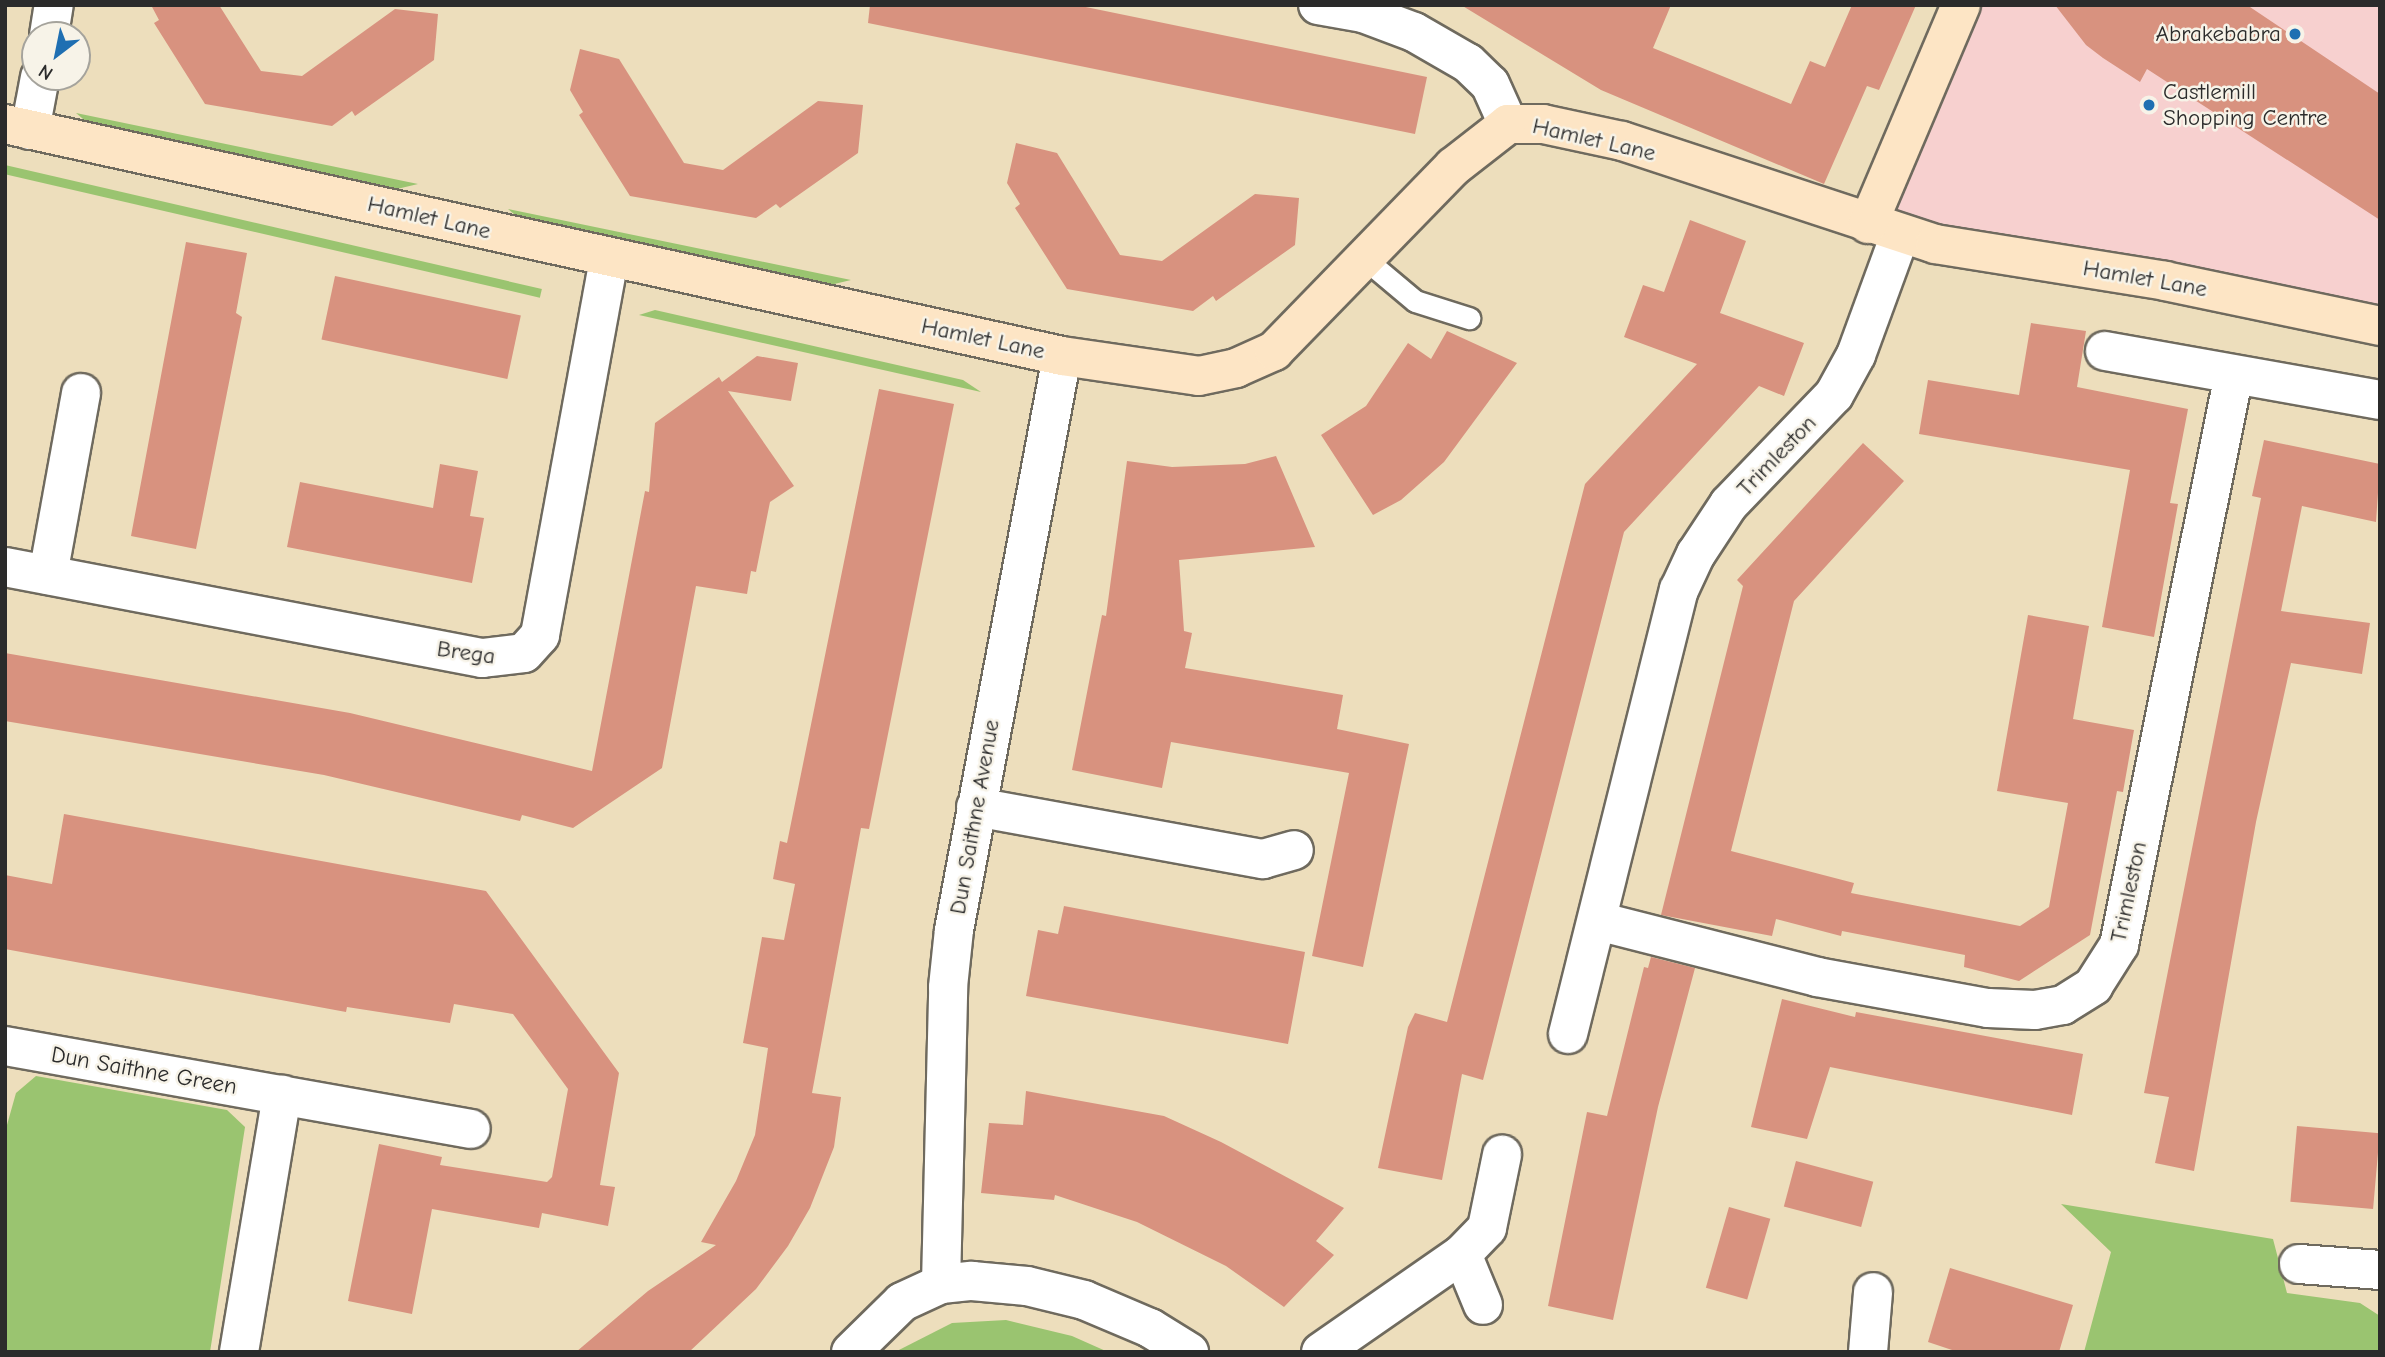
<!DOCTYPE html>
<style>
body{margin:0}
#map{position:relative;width:2385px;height:1357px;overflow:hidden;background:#eddebc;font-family:"Comic Neue",sans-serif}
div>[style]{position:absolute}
.built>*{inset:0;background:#f7d0cf}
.green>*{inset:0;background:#9ac470;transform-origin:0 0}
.building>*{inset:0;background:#d8927f;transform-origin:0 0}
.roads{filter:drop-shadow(2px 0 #6f6a5e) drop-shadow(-2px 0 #6f6a5e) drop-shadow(0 2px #6f6a5e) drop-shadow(0 -2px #6f6a5e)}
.lane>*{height:21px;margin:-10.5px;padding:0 10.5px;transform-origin:10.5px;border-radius:10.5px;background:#fff}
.street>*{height:38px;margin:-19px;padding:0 19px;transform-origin:19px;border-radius:19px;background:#fff}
.secondary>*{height:38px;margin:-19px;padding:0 19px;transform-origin:19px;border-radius:19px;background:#fde5c5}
.dots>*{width:19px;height:19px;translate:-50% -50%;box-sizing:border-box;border:4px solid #f7f3e8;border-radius:50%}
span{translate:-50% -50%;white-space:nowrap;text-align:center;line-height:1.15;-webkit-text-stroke:5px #f7f3e8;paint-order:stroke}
.poi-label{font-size:23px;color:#2b2b2b}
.right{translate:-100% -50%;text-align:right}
.left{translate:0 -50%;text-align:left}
.street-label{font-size:23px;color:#2b2b2b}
.frame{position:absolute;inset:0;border:7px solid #2b2b2b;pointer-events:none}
.north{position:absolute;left:21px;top:21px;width:70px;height:70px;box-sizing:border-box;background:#f7f3e8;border:2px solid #a5a39c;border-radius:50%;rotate:212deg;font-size:19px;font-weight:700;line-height:28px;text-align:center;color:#2b2b2b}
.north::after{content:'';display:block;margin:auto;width:24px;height:32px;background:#1f6fb2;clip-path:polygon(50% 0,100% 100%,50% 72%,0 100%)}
</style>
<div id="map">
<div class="built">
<div style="clip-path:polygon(1961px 5px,2380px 5px,2380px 326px,1935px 244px,1876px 204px)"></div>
</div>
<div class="green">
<div style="clip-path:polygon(76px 113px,418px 184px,397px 189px,89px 124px)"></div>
<div style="left:5px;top:165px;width:551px;height:9px;rotate:13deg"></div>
<div style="clip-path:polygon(508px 209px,851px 280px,830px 285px,521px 220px)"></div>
<div style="clip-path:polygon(655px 310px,963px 380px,981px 392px,639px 315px)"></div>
<div style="clip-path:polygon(36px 1076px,227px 1110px,245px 1127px,210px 1352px,5px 1352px,5px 1132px,16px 1093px)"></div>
<div style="clip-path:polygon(2061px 1204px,2273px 1239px,2287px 1293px,2360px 1303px,2380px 1316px,2380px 1348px,2376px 1352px,2084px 1352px,2111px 1252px)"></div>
<div style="clip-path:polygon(1006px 1320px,1072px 1336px,1108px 1352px,895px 1352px,952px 1323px)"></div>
</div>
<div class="building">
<div style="clip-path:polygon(151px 5px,219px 5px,261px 71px,302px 76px,395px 9px,438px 14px,434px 60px,355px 116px,352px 111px,332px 126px,205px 104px,154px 23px,159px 20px)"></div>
<div style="clip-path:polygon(870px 5px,1076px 5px,1427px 77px,1415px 134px,868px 23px)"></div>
<div style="clip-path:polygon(1461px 5px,1671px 5px,1653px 48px,1791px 104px,1810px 61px,1825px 67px,1852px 5px,1916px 5px,1879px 90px,1867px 86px,1824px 184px,1601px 90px)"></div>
<div style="clip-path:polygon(2055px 5px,2247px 5px,2380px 94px,2380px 220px,2147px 69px,2140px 82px,2103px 58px,2086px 45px)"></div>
<div style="clip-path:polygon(580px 49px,619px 59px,684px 163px,723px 170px,818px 101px,863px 105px,858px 153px,780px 208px,776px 204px,756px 218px,630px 196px,579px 115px,583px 112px,570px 90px)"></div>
<div style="clip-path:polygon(1016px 143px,1057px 153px,1120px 255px,1162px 261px,1255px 194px,1299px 198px,1295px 245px,1216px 301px,1213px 296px,1193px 311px,1067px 289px,1015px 208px,1020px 204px,1007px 183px)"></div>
<div style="clip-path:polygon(1690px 220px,1746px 241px,1720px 313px,1804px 343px,1784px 396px,1759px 386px,1624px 532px,1483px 1080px,1462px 1074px,1442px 1180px,1378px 1168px,1408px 1027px,1415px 1013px,1447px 1022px,1585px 484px,1697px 364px,1624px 337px,1643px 285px,1664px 292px)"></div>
<div style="clip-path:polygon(186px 242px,247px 253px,236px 313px,242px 317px,196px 549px,131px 536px)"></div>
<div style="left:335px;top:276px;width:190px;height:65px;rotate:12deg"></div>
<div style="clip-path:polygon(2031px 323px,2086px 331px,2077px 387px,2188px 409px,2170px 503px,2178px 504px,2154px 637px,2102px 627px,2130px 470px,1919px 434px,1928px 380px,2019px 395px)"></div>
<div style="clip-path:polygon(1447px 331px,1517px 363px,1444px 462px,1401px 500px,1373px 515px,1321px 435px,1366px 406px,1408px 343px,1431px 359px)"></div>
<div style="clip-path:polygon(757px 356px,798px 363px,791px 401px,728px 391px,794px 486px,770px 502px,756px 572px,751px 571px,747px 594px,696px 586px,662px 768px,573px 828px,522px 815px,520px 821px,324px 775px,5px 721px,5px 653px,350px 713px,592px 771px,645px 491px,649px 492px,655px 423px,719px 377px,722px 382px)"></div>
<div style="clip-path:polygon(879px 389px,954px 404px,869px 829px,861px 828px,812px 1093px,841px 1097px,834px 1147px,810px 1208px,788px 1246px,756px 1289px,689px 1352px,576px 1352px,648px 1291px,716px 1245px,701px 1242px,736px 1181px,755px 1135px,768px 1048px,743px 1043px,762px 937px,784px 940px,795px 884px,773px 879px,780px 841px,787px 843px)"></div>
<div style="clip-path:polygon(2264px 440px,2380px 464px,2376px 522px,2302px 506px,2281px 611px,2370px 623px,2362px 674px,2291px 663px,2256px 822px,2194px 1171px,2155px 1163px,2169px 1097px,2144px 1093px,2261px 498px,2252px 496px)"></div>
<div style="clip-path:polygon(1863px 443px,1904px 481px,1794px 601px,1731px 851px,1854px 883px,1851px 893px,2020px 926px,2049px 907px,2068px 803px,1997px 791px,2028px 615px,2089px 626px,2073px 719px,2134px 730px,2123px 792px,2117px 791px,2090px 935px,2019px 981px,1964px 967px,1965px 955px,1842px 931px,1841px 936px,1776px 919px,1772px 936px,1661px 915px,1743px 586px,1737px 580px)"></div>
<div style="clip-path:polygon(1276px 456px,1315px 547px,1179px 560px,1184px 631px,1192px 633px,1185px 668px,1343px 695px,1337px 729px,1409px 744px,1363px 967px,1312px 956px,1349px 773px,1171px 742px,1162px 788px,1072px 770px,1102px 615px,1106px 616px,1127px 461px,1172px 467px,1245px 464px)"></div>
<div style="clip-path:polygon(440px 464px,478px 471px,470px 516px,484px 518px,472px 583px,287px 547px,300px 482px,433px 508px)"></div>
<div style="clip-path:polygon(64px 814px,486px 891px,619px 1073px,600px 1185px,615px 1187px,608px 1226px,542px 1213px,539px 1228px,432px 1209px,412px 1314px,348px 1301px,379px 1144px,442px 1157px,440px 1165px,547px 1182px,552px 1177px,568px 1089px,513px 1014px,454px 1004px,450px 1023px,347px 1007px,346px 1012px,5px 949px,5px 875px,52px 884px)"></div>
<div style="clip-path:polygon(1064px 906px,1305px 952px,1288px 1044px,1026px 996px,1038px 930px,1058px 934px)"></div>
<div style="clip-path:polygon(1651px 957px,1695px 968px,1658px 1107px,1613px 1320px,1548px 1306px,1587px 1112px,1607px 1116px,1644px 967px,1648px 968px)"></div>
<div style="clip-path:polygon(1782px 999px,1855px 1017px,1856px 1012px,2083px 1054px,2072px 1115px,1830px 1067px,1807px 1139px,1751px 1127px)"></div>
<div style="clip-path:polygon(1026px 1091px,1164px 1116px,1221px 1142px,1344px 1208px,1316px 1241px,1334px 1255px,1284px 1307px,1226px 1266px,1137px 1222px,1055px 1195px,1054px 1200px,981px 1193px,989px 1123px,1023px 1125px)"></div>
<div style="left:2297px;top:1126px;width:83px;height:76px;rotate:5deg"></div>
<div style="left:1796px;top:1161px;width:80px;height:47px;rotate:15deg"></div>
<div style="left:1729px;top:1207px;width:43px;height:84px;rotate:16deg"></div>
<div style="clip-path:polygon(1950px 1268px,2073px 1305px,2059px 1352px,1958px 1352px,1928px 1342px)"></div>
</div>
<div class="roads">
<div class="lane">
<div style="left:1365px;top:259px;width:65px;rotate:40deg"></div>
<div style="left:1415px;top:301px;width:57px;rotate:17.5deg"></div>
</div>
<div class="street">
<div style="left:1318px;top:5px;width:46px;rotate:10.1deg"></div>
<div style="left:1363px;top:13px;width:54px;rotate:20.4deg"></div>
<div style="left:1414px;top:32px;width:62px;rotate:29.9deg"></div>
<div style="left:1468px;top:63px;width:30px;rotate:44deg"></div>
<div style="left:1490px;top:84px;width:44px;rotate:65.8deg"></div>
<div style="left:49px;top:35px;width:30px;rotate:-81deg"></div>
<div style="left:30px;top:130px;width:54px;rotate:-79.3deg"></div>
<div style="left:2105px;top:351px;width:279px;rotate:10.1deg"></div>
<div style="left:5px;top:567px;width:486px;rotate:10.8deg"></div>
<div style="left:482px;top:658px;width:42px;rotate:-6.8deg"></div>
<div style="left:524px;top:653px;width:24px;rotate:-48deg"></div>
<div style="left:540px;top:635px;width:383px;rotate:-79.6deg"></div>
<div style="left:48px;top:575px;width:185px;rotate:-79.7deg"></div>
<div style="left:976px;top:807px;width:292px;rotate:10.3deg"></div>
<div style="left:1263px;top:859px;width:32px;rotate:-16deg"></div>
<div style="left:1598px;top:921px;width:226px;rotate:14.3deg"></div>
<div style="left:1817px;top:977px;width:174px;rotate:10.3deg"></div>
<div style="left:1988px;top:1008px;width:47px;rotate:2.4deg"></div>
<div style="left:2035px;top:1010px;width:28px;rotate:-10deg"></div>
<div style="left:2063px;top:1005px;width:36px;rotate:-32deg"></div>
<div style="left:2093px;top:986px;width:49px;rotate:-57.6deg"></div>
<div style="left:2119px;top:945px;width:582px;rotate:-78.61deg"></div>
<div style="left:1568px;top:1034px;width:458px;rotate:-76deg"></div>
<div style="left:1679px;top:590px;width:40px;rotate:-65deg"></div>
<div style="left:1696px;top:554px;width:60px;rotate:-56.6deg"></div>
<div style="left:1729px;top:504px;width:151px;rotate:-46.1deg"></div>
<div style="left:1834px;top:395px;width:46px;rotate:-61.2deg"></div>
<div style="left:1856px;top:355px;width:128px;rotate:-69.9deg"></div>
<div style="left:5px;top:1046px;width:473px;rotate:10.1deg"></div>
<div style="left:1462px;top:1254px;width:55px;rotate:67.6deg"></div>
<div style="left:2299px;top:1264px;width:81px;rotate:4.2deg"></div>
<div style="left:941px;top:1284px;width:297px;rotate:-88.6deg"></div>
<div style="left:948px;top:987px;width:57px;rotate:-84deg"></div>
<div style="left:954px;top:930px;width:584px;rotate:-79.34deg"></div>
<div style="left:239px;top:1352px;width:261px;rotate:-80.5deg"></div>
<div style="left:851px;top:1352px;width:71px;rotate:-44.4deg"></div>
<div style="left:902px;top:1302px;width:43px;rotate:-24.8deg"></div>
<div style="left:941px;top:1284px;width:31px;rotate:-6deg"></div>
<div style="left:972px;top:1281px;width:55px;rotate:5.2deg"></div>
<div style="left:1027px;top:1286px;width:59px;rotate:13.8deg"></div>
<div style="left:1084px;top:1300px;width:72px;rotate:23deg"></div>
<div style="left:1150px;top:1328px;width:46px;rotate:31.6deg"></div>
<div style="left:1321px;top:1352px;width:172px;rotate:-34.8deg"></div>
<div style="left:1462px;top:1254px;width:36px;rotate:-46deg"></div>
<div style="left:1487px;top:1228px;width:75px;rotate:-78.4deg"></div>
<div style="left:1868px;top:1352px;width:60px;rotate:-85.2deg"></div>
</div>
<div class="secondary">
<div style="left:5px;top:124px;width:1082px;rotate:12.38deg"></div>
<div style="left:1062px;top:356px;width:138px;rotate:8.3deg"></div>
<div style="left:1199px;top:376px;width:38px;rotate:-12deg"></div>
<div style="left:1236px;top:368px;width:42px;rotate:-24.1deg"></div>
<div style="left:1274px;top:351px;width:257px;rotate:-45.8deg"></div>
<div style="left:1453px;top:167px;width:70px;rotate:-38deg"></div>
<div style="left:1508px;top:124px;width:35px"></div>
<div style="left:1543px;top:124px;width:81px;rotate:12.1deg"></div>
<div style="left:1622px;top:141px;width:330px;rotate:18.2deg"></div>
<div style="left:1935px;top:244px;width:233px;rotate:9.1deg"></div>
<div style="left:2165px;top:281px;width:220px;rotate:11.8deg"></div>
<div style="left:1868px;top:224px;width:238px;rotate:-67deg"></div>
</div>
</div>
<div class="dots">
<div style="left:2295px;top:34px;background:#1f6fb2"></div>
<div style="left:2149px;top:105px;background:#1f6fb2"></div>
</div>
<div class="poi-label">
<span class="right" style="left:2281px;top:34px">Abrakebabra</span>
<span class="left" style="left:2163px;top:105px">Castlemill<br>Shopping Centre</span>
</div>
<div class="street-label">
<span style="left:1594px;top:140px;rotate:13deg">Hamlet Lane</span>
<span style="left:429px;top:218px;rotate:13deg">Hamlet Lane</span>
<span style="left:2145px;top:279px;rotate:10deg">Hamlet Lane</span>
<span style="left:983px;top:339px;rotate:12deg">Hamlet Lane</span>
<span style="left:1777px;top:456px;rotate:-46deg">Trimleston</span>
<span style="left:466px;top:653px;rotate:8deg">Brega</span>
<span style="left:975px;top:817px;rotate:-80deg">Dun Saithne Avenue</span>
<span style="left:2129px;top:892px;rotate:-78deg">Trimleston</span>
<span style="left:144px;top:1071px;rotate:10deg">Dun Saithne Green</span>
</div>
<div class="frame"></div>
<div class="north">N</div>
</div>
